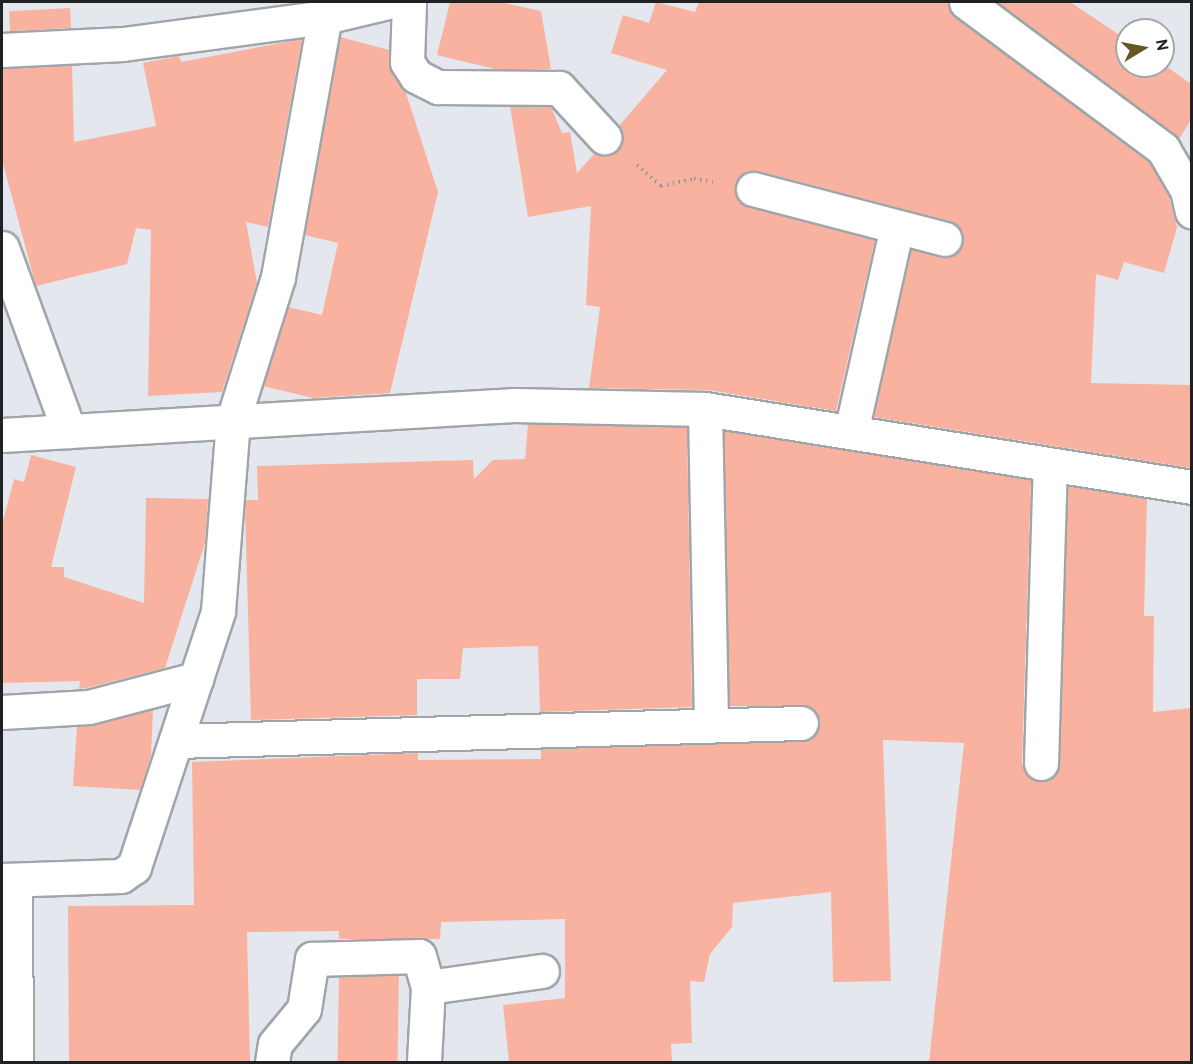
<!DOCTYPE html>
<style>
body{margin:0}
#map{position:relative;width:1193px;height:1064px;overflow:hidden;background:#e4e8ee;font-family:Overpass,sans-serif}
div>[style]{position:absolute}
.building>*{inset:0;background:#f9b29f;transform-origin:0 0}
.path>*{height:4px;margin-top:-2px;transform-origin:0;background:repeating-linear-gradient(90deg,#92959a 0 1.5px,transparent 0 6px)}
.roads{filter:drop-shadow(2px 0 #a0a5aa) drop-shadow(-2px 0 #a0a5aa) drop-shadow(0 2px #a0a5aa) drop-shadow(0 -2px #a0a5aa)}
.minor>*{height:33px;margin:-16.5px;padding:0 16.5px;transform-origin:16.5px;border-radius:16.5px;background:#fff}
span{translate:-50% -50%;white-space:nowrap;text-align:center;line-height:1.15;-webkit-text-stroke:5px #fff;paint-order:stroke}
.frame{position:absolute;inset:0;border:3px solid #1f2123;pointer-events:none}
.north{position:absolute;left:1115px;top:18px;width:60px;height:60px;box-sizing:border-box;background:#fff;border:2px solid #a5a6a7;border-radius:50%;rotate:80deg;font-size:16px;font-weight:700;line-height:24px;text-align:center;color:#1f2123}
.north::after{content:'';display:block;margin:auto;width:21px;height:27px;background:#675724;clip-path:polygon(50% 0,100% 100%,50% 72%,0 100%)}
</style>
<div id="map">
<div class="building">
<div style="clip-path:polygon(450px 2px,500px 2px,541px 11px,551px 69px,495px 69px,437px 55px)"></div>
<div style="clip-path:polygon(656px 2px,695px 12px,699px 2px,948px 2px,955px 17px,1149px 162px,1169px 197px,1177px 227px,1164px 273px,1124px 262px,1118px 280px,1096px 274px,1091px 383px,1191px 385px,1191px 468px,874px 417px,911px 249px,951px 257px,963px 244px,963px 233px,950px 221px,758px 171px,747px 171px,735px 184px,740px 203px,875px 240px,836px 411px,708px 390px,589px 388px,600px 307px,586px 305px,591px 206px,528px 217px,510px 106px,551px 107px,562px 133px,570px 132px,577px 173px,595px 153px,616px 151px,622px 142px,619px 126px,667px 70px,611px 53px,623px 15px,649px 23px)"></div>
<div style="clip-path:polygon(997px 2px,1070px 2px,1127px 40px,1127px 66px,1163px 64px,1191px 84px,1191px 120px,1179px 139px)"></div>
<div style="left:70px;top:8px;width:20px;height:61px;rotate:87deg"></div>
<div style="clip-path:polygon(340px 37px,389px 50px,391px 72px,405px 90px,438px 192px,390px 393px,313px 398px,263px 386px,288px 307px,322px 315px,338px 243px,305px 235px)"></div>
<div style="clip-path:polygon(302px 39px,268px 227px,246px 222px,257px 283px,222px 392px,148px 396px,151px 230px,136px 228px,127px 264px,36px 286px,2px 160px,2px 69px,72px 65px,74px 142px,156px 126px,143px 63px,179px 56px,181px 62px)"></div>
<div style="clip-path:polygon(528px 424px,687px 427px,692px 707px,540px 712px,538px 646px,463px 648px,460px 679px,417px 679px,417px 715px,251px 720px,245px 505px,246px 500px,258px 500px,257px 466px,473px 460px,474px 479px,493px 460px,525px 459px)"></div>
<div style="clip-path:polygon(724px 431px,1031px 480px,1022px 762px,1025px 772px,1040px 782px,1050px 779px,1060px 764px,1068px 486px,1147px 499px,1144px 616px,1154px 616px,1153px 712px,1191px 708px,1191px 1062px,929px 1062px,964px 743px,883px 740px,891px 981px,833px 982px,831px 892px,733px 903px,732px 927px,710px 954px,704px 982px,690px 981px,692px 1043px,671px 1044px,672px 1062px,509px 1062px,503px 1005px,565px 998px,565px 919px,441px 922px,440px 939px,339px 939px,339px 931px,247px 932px,250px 1062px,69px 1062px,68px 906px,194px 905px,192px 762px,418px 753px,418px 760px,541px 759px,541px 749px,811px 739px,820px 722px,809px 706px,729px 706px)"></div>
<div style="clip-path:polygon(31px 455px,76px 467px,51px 567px,64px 567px,64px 577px,144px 603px,146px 498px,208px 499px,205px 543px,165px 668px,86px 688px,79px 689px,80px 681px,2px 683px,2px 525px,14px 479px,24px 482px)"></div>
<div style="clip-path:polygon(153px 710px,151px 755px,140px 790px,73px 786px,77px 726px)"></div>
<div style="left:399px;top:975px;width:87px;height:60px;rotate:91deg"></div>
</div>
<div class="path">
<div style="left:637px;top:165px;width:32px;rotate:41deg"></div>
<div style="left:661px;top:186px;width:34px;rotate:-12deg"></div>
<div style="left:694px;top:179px;width:19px;rotate:9deg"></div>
</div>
<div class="roads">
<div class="minor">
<div style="left:409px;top:2px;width:60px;rotate:91.9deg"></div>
<div style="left:407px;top:62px;width:17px;rotate:57deg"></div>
<div style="left:416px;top:76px;width:25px;rotate:27deg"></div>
<div style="left:438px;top:87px;width:121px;rotate:0.5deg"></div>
<div style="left:559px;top:88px;width:67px;rotate:47.4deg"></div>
<div style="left:966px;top:2px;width:246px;rotate:36.7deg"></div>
<div style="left:1163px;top:149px;width:48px;rotate:59.7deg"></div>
<div style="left:1187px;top:190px;width:22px;rotate:77deg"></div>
<div style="left:2px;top:50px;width:121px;rotate:-2.8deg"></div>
<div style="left:123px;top:44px;width:204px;rotate:-7.6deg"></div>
<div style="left:325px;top:17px;width:65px;rotate:-13.4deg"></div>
<div style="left:753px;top:189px;width:198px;rotate:14.6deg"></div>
<div style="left:2px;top:248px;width:195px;rotate:69.9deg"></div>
<div style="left:705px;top:409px;width:315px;rotate:88.9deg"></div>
<div style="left:851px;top:432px;width:207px;rotate:-77.4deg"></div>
<div style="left:2px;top:435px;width:513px;rotate:-3.35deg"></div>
<div style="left:514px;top:405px;width:191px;rotate:1.2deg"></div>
<div style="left:705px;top:409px;width:493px;rotate:9.1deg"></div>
<div style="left:2px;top:712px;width:87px;rotate:-3.3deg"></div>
<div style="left:89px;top:707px;width:111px;rotate:-14.7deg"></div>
<div style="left:176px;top:741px;width:625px;rotate:-1.65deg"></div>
<div style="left:1041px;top:763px;width:298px;rotate:-88.3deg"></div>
<div style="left:2px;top:880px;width:119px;rotate:-1.9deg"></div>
<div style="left:121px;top:876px;width:16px;rotate:-35deg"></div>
<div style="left:134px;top:867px;width:269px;rotate:-71.8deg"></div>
<div style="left:218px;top:611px;width:192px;rotate:-85.5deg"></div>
<div style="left:233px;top:420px;width:150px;rotate:-72.5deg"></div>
<div style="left:278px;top:277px;width:264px;rotate:-79.8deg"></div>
<div style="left:15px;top:880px;width:182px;rotate:89.7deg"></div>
<div style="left:428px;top:987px;width:115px;rotate:-8deg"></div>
<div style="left:272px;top:1062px;width:18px;rotate:-81deg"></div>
<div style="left:275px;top:1044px;width:45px;rotate:-50.4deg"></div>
<div style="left:304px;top:1009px;width:51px;rotate:-80.9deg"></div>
<div style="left:312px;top:959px;width:107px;rotate:-1.6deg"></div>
<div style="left:419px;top:956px;width:32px;rotate:74deg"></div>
<div style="left:428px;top:987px;width:75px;rotate:93.1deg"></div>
</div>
</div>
<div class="frame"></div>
<div class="north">N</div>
</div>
